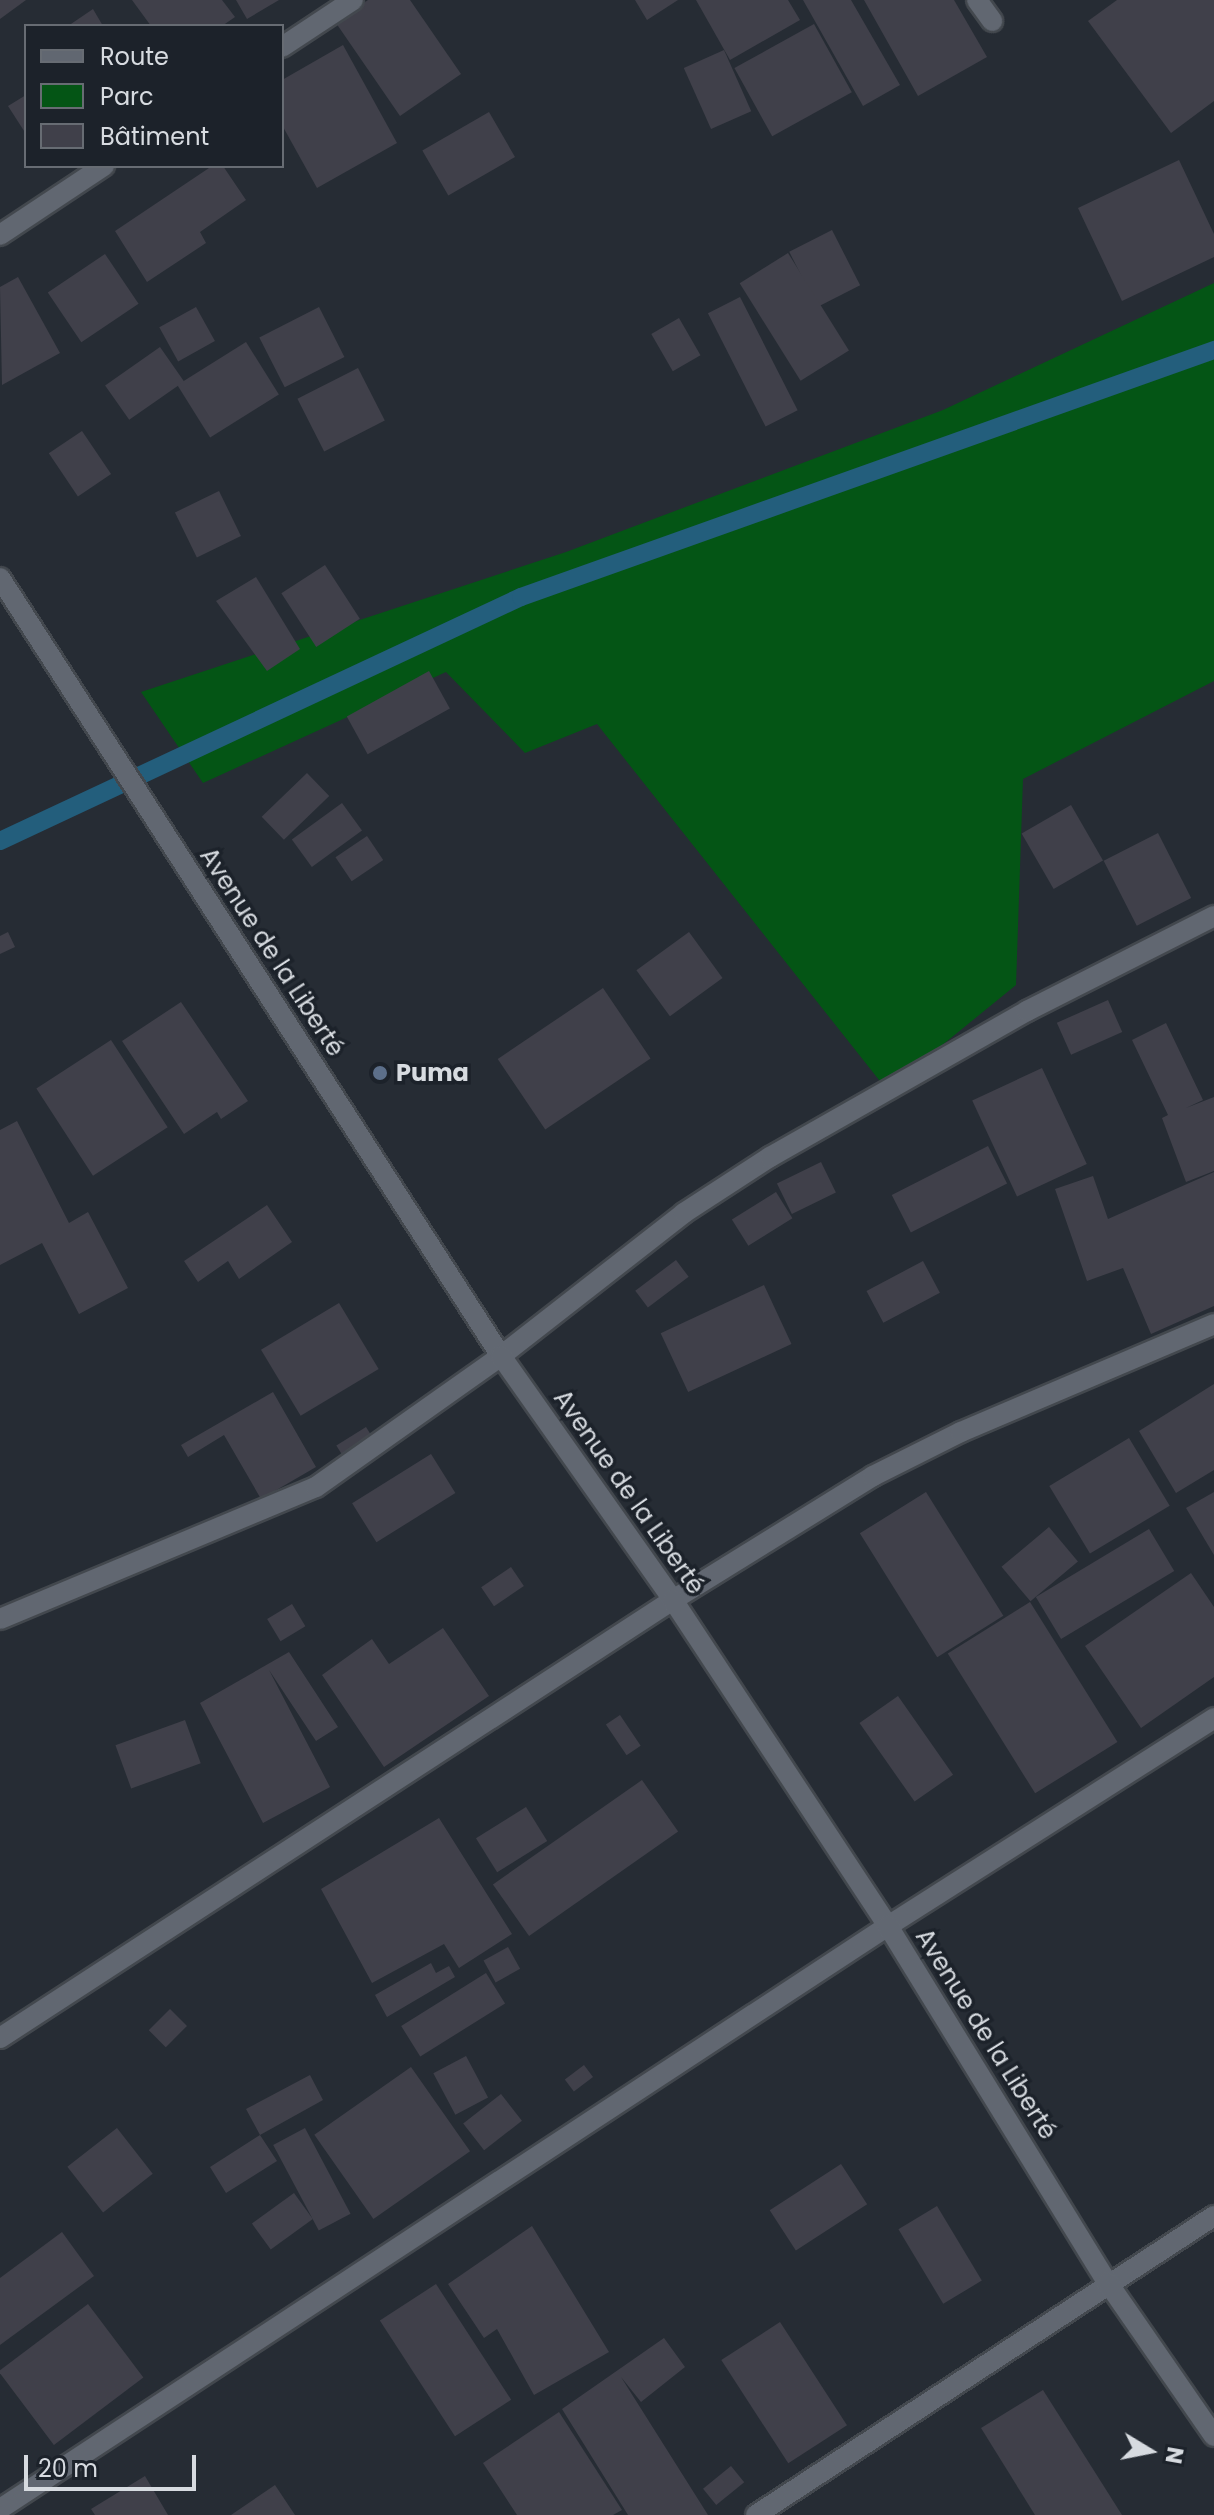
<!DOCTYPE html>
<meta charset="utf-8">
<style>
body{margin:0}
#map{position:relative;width:1214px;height:2515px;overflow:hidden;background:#262c34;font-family:Poppins,sans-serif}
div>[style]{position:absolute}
.green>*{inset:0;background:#045515}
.stream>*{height:18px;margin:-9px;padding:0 9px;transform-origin:9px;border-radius:9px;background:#235e7c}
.building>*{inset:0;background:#40404a;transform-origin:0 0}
.roads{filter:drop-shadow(2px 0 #43484e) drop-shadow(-2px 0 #43484e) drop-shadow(0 2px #43484e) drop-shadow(0 -2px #43484e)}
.minor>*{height:20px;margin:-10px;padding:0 10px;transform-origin:10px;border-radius:10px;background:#616771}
.tertiary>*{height:20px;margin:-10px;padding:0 10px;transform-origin:10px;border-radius:10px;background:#616771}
.dots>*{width:22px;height:22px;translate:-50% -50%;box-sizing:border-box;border:4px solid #1c222a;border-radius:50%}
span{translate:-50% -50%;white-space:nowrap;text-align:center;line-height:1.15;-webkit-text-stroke:7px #1c222a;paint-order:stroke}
.street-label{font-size:24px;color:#d7dbe0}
.poi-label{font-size:24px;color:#d7dbe0;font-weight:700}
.left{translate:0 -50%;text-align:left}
.legend{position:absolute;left:24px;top:24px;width:260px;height:144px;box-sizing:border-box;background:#1c222a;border:2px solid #676c73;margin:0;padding:10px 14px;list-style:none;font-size:24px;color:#d7dbe0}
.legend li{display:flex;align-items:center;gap:16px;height:40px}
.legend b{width:40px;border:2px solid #676c73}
.north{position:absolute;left:1110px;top:2411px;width:80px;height:80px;-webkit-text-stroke:6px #1c222a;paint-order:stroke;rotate:100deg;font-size:22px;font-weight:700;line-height:32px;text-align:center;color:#d7dbe0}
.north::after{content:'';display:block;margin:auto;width:28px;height:36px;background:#d7dbe0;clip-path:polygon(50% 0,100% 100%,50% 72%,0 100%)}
.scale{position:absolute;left:24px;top:2455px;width:172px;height:36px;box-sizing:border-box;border:4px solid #d7dbe0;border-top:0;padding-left:10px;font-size:24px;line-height:28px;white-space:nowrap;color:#d7dbe0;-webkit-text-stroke:6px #1c222a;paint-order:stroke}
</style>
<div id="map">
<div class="green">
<div style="clip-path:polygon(1214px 283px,1214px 681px,1023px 779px,1016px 985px,887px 1090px,597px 724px,525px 753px,446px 672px,203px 783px,141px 692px,566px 552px,943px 410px)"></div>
</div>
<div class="stream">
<div style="left:0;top:841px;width:575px;rotate:-25.1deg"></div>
<div style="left:521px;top:597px;width:736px;rotate:-19.62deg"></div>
</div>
<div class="building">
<div style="clip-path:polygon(0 0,26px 0,0 19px)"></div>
<div style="clip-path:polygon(132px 0,222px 0,235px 17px,222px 26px,151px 26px)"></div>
<div style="clip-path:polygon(236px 0,279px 0,247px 19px)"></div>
<div style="clip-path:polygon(368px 0,410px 0,461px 74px,400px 116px,336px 23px)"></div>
<div style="clip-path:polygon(635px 0,678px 0,647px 20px)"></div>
<div style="clip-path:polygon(696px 0,788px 0,800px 20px,730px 60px)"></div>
<div style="clip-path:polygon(803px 0,851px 0,900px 85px,863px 106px)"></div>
<div style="clip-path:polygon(864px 0,954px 0,987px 57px,918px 96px)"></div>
<div style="clip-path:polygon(1117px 0,1214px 0,1214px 101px,1171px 133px,1088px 21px)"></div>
<div style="clip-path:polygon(93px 9px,103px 26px,68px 26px)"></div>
<div style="left:814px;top:24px;width:78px;height:91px;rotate:61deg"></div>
<div style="clip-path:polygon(343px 45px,397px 143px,317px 188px,282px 125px,282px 80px)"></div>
<div style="left:724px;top:50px;width:67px;height:44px;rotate:66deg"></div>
<div style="clip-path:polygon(26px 95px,26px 134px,8px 106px)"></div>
<div style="left:489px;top:112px;width:52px;height:77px;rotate:60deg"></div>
<div style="clip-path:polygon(1179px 160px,1214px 234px,1214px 257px,1122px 301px,1078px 208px)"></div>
<div style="clip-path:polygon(212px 166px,223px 166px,246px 200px,200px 232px,206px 243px,147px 282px,115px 231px)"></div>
<div style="left:832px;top:230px;width:62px;height:48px;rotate:63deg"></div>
<div style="left:788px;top:253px;width:115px;height:57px;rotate:58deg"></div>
<div style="left:105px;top:254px;width:60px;height:69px;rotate:56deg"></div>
<div style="clip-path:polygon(18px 277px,60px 353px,2px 385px,0 287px)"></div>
<div style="left:740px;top:297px;width:127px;height:36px;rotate:63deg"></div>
<div style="left:196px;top:307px;width:39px;height:42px;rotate:61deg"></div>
<div style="left:319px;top:307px;width:56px;height:67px;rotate:63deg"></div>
<div style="left:679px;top:318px;width:43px;height:32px;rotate:60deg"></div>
<div style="left:246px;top:342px;width:62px;height:81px;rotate:58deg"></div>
<div style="left:160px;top:347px;width:42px;height:67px;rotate:55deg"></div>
<div style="left:358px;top:368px;width:59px;height:68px;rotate:63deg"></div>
<div style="left:82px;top:431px;width:52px;height:40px;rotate:56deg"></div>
<div style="left:219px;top:491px;width:50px;height:49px;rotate:64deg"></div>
<div style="left:325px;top:565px;width:64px;height:52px;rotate:57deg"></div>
<div style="clip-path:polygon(256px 577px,300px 649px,267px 671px,216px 601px)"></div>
<div style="left:429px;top:671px;width:43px;height:94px;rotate:61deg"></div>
<div style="left:307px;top:773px;width:32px;height:63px;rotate:46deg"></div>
<div style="left:342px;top:803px;width:34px;height:62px;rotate:54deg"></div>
<div style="left:1071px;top:805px;width:64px;height:57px;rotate:60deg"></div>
<div style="left:1158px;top:833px;width:73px;height:61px;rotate:63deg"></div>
<div style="left:367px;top:836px;width:29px;height:38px;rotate:56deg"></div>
<div style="clip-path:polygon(8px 932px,15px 947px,0 954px,0 936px)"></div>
<div style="left:689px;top:932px;width:57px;height:65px;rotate:54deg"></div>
<div style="left:603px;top:988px;width:85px;height:127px;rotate:56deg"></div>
<div style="left:1108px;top:1000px;width:35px;height:56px;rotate:66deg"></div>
<div style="clip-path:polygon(181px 1002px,248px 1101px,221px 1119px,217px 1112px,184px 1134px,122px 1041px)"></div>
<div style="clip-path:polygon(1166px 1023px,1203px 1100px,1186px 1108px,1214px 1097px,1214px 1171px,1186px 1182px,1162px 1118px,1168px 1115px,1132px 1040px)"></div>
<div style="left:111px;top:1040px;width:104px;height:89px;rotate:57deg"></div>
<div style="left:1042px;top:1068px;width:106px;height:77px;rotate:65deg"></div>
<div style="clip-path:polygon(17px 1121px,69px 1223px,88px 1212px,128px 1288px,79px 1314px,42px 1243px,0 1265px,0 1130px)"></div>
<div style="left:988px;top:1146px;width:42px;height:108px;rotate:63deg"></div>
<div style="left:821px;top:1162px;width:34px;height:49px;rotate:64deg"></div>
<div style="clip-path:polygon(1214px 1172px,1214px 1306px,1151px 1334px,1123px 1268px,1087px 1281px,1055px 1189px,1093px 1176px,1108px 1219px)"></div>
<div style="left:776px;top:1192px;width:31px;height:52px;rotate:58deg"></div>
<div style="clip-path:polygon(267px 1205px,292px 1242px,239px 1279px,228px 1261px,198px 1282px,184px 1261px)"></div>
<div style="left:676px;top:1260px;width:21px;height:51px;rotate:53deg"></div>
<div style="left:923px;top:1261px;width:36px;height:64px;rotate:62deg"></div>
<div style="left:764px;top:1285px;width:65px;height:114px;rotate:65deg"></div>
<div style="left:339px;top:1303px;width:77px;height:91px;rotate:59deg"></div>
<div style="clip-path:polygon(1214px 1384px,1214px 1470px,1176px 1493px,1139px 1431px)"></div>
<div style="clip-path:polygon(273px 1392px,316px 1467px,261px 1499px,224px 1435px,188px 1457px,181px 1445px)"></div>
<div style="left:366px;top:1427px;width:13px;height:35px;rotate:58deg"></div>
<div style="left:1129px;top:1438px;width:79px;height:93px;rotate:59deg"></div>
<div style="left:431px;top:1454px;width:46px;height:93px;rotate:58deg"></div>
<div style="left:926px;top:1492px;width:146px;height:78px;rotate:58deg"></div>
<div style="clip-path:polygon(1214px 1492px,1214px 1555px,1186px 1508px)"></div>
<div style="left:1049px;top:1527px;width:45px;height:62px;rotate:50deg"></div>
<div style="left:1149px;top:1529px;width:49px;height:132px;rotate:59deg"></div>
<div style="left:511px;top:1567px;width:23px;height:36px;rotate:56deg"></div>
<div style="clip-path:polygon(1191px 1573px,1214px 1607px,1214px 1677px,1141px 1728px,1085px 1646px)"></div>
<div style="left:1030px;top:1602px;width:165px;height:97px;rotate:58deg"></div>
<div style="left:292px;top:1604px;width:26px;height:29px;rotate:59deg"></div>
<div style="clip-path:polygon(443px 1628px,489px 1696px,384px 1767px,322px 1675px,372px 1639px,389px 1664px)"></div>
<div style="clip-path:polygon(289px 1652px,338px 1727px,316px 1741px,269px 1670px,330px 1787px,263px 1823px,200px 1703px)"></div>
<div style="left:898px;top:1696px;width:96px;height:47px;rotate:55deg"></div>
<div style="left:620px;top:1715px;width:37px;height:17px;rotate:56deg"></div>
<div style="left:185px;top:1720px;width:46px;height:74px;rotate:70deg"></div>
<div style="left:642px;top:1780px;width:63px;height:182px;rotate:55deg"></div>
<div style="left:526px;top:1807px;width:40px;height:59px;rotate:58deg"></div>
<div style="clip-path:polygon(439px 1818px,512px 1934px,459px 1968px,444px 1944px,372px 1983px,321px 1889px)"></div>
<div style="left:508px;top:1947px;width:25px;height:28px;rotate:61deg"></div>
<div style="clip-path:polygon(431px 1963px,436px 1973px,449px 1966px,455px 1977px,387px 2017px,375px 1995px)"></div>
<div style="left:486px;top:1973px;width:36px;height:100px;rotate:58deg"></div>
<div style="left:170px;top:2009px;width:24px;height:30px;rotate:45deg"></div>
<div style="left:466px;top:2056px;width:47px;height:37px;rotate:62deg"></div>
<div style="left:584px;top:2065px;width:15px;height:24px;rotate:53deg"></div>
<div style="left:411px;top:2067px;width:103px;height:118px;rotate:55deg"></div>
<div style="clip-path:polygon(310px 2075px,323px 2100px,260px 2135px,277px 2161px,226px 2193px,210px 2167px,260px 2135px,246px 2109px)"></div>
<div style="left:501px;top:2094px;width:34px;height:48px;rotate:52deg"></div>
<div style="left:117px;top:2128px;width:58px;height:63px;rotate:52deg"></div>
<div style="left:305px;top:2128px;width:97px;height:36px;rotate:62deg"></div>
<div style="left:841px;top:2164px;width:48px;height:85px;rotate:57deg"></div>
<div style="left:294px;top:2193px;width:32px;height:52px;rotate:54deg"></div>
<div style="left:937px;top:2206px;width:87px;height:45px;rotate:59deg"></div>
<div style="clip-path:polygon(532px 2226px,609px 2352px,534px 2395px,497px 2329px,484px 2338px,448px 2284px)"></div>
<div style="clip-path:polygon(62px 2232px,94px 2276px,0 2345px,0 2278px)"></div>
<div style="left:436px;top:2284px;width:138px;height:67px;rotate:57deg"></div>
<div style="left:88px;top:2304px;width:92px;height:112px;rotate:53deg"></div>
<div style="left:780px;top:2322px;width:123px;height:70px;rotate:57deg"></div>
<div style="clip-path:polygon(664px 2338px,685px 2367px,641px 2402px,621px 2377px,708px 2515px,628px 2515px,562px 2409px)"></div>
<div style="clip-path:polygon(1043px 2390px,1122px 2515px,1035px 2515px,981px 2428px)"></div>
<div style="clip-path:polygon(559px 2412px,622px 2510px,613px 2515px,517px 2515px,483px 2463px)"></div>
<div style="left:731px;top:2466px;width:21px;height:36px;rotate:51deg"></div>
<div style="clip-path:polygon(145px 2476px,168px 2515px,95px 2515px,91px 2509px)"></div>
<div style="clip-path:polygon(275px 2485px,295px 2515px,231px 2515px)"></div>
</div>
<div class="roads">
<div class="minor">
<div style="left:977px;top:0;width:26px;rotate:54deg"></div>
<div style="left:282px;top:47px;width:85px;rotate:-33.5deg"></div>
<div style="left:0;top:235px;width:125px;rotate:-33.6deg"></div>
<div style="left:0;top:1619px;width:342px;rotate:-22.7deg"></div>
<div style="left:316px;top:1487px;width:227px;rotate:-35.3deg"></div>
<div style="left:501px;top:1356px;width:232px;rotate:-38deg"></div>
<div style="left:684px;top:1213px;width:103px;rotate:-33.1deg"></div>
<div style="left:770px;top:1157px;width:296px;rotate:-29.6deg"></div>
<div style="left:1027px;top:1011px;width:210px;rotate:-26.9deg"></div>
<div style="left:0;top:2038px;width:803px;rotate:-33.06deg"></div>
<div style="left:673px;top:1600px;width:235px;rotate:-31.8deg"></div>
<div style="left:873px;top:1476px;width:98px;rotate:-26.6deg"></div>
<div style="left:961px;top:1432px;width:275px;rotate:-23.1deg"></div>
<div style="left:0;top:2509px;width:1062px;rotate:-33.29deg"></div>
<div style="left:888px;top:1926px;width:387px;rotate:-32.5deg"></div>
<div style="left:756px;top:2515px;width:547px;rotate:-33.14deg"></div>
</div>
<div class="tertiary">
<div style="left:0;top:578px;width:925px;rotate:57.22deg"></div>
<div style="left:501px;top:1356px;width:299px;rotate:54.8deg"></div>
<div style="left:673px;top:1600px;width:391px;rotate:56.6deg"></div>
<div style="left:888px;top:1926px;width:419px;rotate:58.4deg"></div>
<div style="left:1108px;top:2283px;width:186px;rotate:55.3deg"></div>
</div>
</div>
<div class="dots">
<div style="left:380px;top:1073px;background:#5c6f8a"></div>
</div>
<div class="street-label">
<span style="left:272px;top:952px;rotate:57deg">Avenue de la Liberté</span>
<span style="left:629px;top:1492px;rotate:55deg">Avenue de la Liberté</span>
<span style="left:986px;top:2034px;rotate:58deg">Avenue de la Liberté</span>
</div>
<div class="poi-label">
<span class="left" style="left:396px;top:1073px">Puma</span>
</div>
<ul class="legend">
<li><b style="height:10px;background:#616771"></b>Route</li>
<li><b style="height:22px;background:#045515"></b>Parc</li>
<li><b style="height:22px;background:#40404a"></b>Bâtiment</li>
</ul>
<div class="north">N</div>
<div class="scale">20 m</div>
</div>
